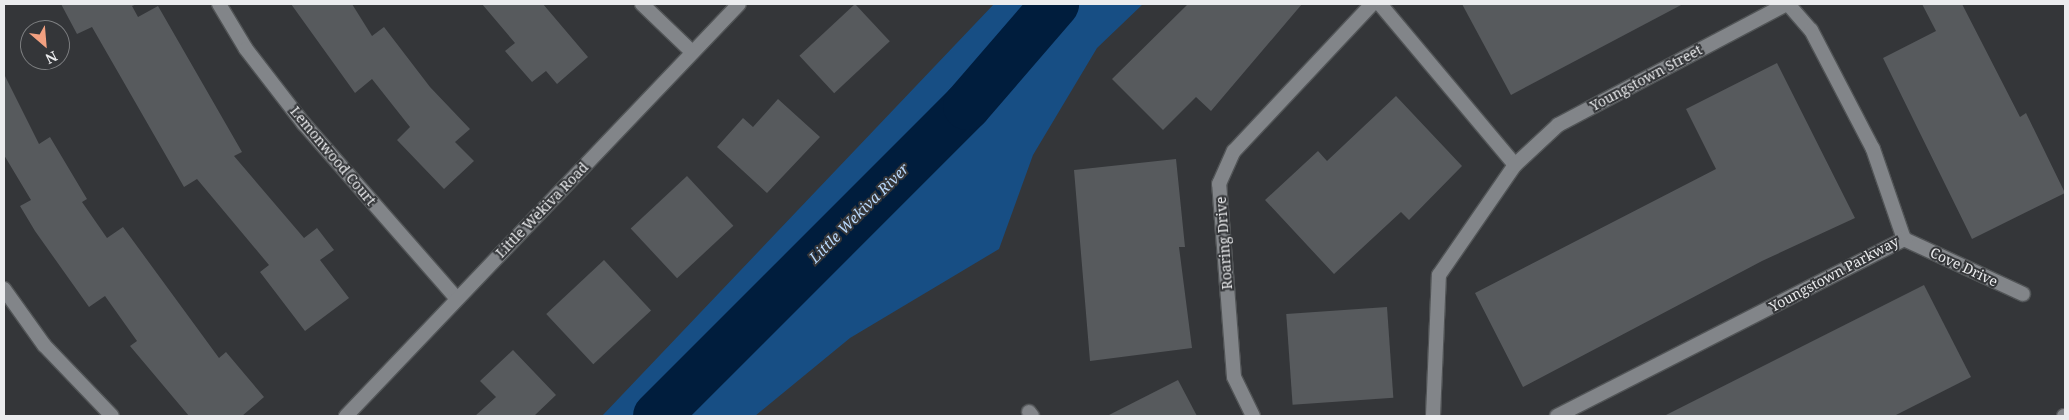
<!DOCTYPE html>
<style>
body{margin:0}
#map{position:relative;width:2069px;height:420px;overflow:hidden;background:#343639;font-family:"Noto Serif",serif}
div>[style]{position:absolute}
.green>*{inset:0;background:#174e84}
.river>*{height:48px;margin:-24px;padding:0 24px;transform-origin:24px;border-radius:24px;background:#001d3d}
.building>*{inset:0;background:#575a5d;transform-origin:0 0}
.roads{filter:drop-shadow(1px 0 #515456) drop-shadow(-1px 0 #515456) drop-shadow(0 1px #515456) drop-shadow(0 -1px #515456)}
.minor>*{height:14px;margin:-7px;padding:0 7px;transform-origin:7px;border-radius:7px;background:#828589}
span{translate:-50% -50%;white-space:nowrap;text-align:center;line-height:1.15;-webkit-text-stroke:4px #343639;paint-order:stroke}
.street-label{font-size:14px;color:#ebecee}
.water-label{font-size:15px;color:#b7d6f9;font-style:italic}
.frame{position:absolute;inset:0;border:5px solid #ebecee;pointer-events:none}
.north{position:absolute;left:20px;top:20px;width:50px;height:50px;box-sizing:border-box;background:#343639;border:1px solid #7d7f81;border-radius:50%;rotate:153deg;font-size:14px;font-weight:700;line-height:20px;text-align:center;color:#ebecee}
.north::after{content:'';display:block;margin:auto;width:18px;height:22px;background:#f2a080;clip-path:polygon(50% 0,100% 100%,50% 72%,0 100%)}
</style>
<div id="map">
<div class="green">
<div style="clip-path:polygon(994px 4px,1143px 4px,1097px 48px,1033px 155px,999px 249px,850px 338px,755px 416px,602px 416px)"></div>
</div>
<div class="river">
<div style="left:657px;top:416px;width:438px;rotate:-45deg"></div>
<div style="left:967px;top:106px;width:135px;rotate:-49.2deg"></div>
</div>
<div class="building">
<div style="clip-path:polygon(61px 4px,137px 4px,132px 6px,138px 17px,158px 6px,242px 152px,234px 156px,304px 238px,317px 228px,334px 250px,320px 260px,349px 298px,305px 331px,260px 272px,269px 265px,197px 179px,184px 187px,92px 27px,77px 34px)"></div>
<div style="clip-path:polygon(291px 4px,352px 4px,372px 36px,384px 27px,430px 87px,470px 129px,455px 142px,474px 161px,444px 189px,397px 140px,410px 127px,372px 79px,355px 93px)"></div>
<div style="clip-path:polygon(482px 4px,543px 4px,588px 57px,557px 84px,546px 71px,532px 82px,505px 51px,515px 43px)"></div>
<div style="left:855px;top:4px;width:51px;height:76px;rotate:47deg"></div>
<div style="clip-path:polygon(1188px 4px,1302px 4px,1211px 111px,1196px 97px,1163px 130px,1112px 79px)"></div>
<div style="clip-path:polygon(1462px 4px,1683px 4px,1511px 95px)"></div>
<div style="clip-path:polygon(1922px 4px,1962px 4px,2020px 117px,2026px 113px,2065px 193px,1972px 239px,1883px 58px,1936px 31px)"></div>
<div style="clip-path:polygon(1777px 63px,1855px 218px,1762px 261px,1523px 387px,1475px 293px,1716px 169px,1686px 109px)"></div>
<div style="clip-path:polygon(4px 74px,39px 144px,50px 137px,87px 199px,82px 202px,107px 238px,123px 227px,219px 358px,226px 352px,264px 397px,242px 416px,189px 416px,130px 346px,137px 341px,105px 296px,89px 307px,35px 231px,20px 206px,31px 200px,4px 155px)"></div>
<div style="clip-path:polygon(1396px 96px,1462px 166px,1409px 220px,1401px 212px,1334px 274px,1265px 200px,1318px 151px,1327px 161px)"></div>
<div style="clip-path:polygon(778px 99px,820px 137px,767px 193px,717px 147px,743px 118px,753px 127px)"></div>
<div style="clip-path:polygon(1176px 159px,1185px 247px,1179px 247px,1192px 348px,1090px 361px,1074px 170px)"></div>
<div style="left:687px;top:176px;width:68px;height:77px;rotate:47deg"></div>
<div style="left:604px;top:260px;width:69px;height:79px;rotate:47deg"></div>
<div style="clip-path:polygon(1924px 285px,1971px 377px,1894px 416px,1664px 416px)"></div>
<div style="left:1387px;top:307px;width:91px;height:101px;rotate:86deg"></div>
<div style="clip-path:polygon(513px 350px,556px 395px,534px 416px,475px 416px,496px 397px,480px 381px)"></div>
<div style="clip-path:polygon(1178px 380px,1197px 416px,1107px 416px)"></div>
</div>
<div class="roads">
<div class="minor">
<div style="left:219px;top:4px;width:52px;rotate:59deg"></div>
<div style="left:246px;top:49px;width:95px;rotate:52.3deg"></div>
<div style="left:304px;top:124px;width:232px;rotate:48.8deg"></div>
<div style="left:642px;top:4px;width:69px;rotate:43.8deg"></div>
<div style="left:1380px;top:4px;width:210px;rotate:50deg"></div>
<div style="left:1788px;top:4px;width:35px;rotate:49deg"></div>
<div style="left:1811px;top:30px;width:134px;rotate:62.5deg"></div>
<div style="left:1873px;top:149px;width:95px;rotate:71deg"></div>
<div style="left:1904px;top:239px;width:131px;rotate:24.8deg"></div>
<div style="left:4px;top:289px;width:69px;rotate:54.5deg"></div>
<div style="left:44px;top:345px;width:98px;rotate:46.2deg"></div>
<div style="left:1029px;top:412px;width:5px;rotate:53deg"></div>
<div style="left:346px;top:416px;width:569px;rotate:-46.35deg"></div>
<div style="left:1253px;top:416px;width:43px;rotate:-116deg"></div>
<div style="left:1234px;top:377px;width:194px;rotate:-94.4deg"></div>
<div style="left:1219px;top:184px;width:36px;rotate:-66deg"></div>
<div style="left:1234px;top:151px;width:202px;rotate:-46.8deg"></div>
<div style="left:1433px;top:416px;width:141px;rotate:-87.6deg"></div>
<div style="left:1439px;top:275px;width:134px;rotate:-55.4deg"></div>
<div style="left:1515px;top:165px;width:59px;rotate:-42.9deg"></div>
<div style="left:1558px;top:125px;width:259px;rotate:-27.9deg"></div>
<div style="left:1557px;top:416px;width:390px;rotate:-27deg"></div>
<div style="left:2064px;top:416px;width:1px"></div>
</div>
</div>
<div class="street-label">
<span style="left:1646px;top:78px;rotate:-28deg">Youngstown Street</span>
<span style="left:333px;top:156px;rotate:50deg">Lemonwood Court</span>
<span style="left:542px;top:210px;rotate:-46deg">Little Wekiva Road</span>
<span style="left:1224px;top:243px;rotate:-94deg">Roaring Drive</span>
<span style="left:1964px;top:267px;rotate:25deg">Cove Drive</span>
<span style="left:1834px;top:274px;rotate:-28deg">Youngstown Parkway</span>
</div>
<div class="water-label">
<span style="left:859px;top:213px;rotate:-45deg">Little Wekiva River</span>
</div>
<div class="frame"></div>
<div class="north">N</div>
</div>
